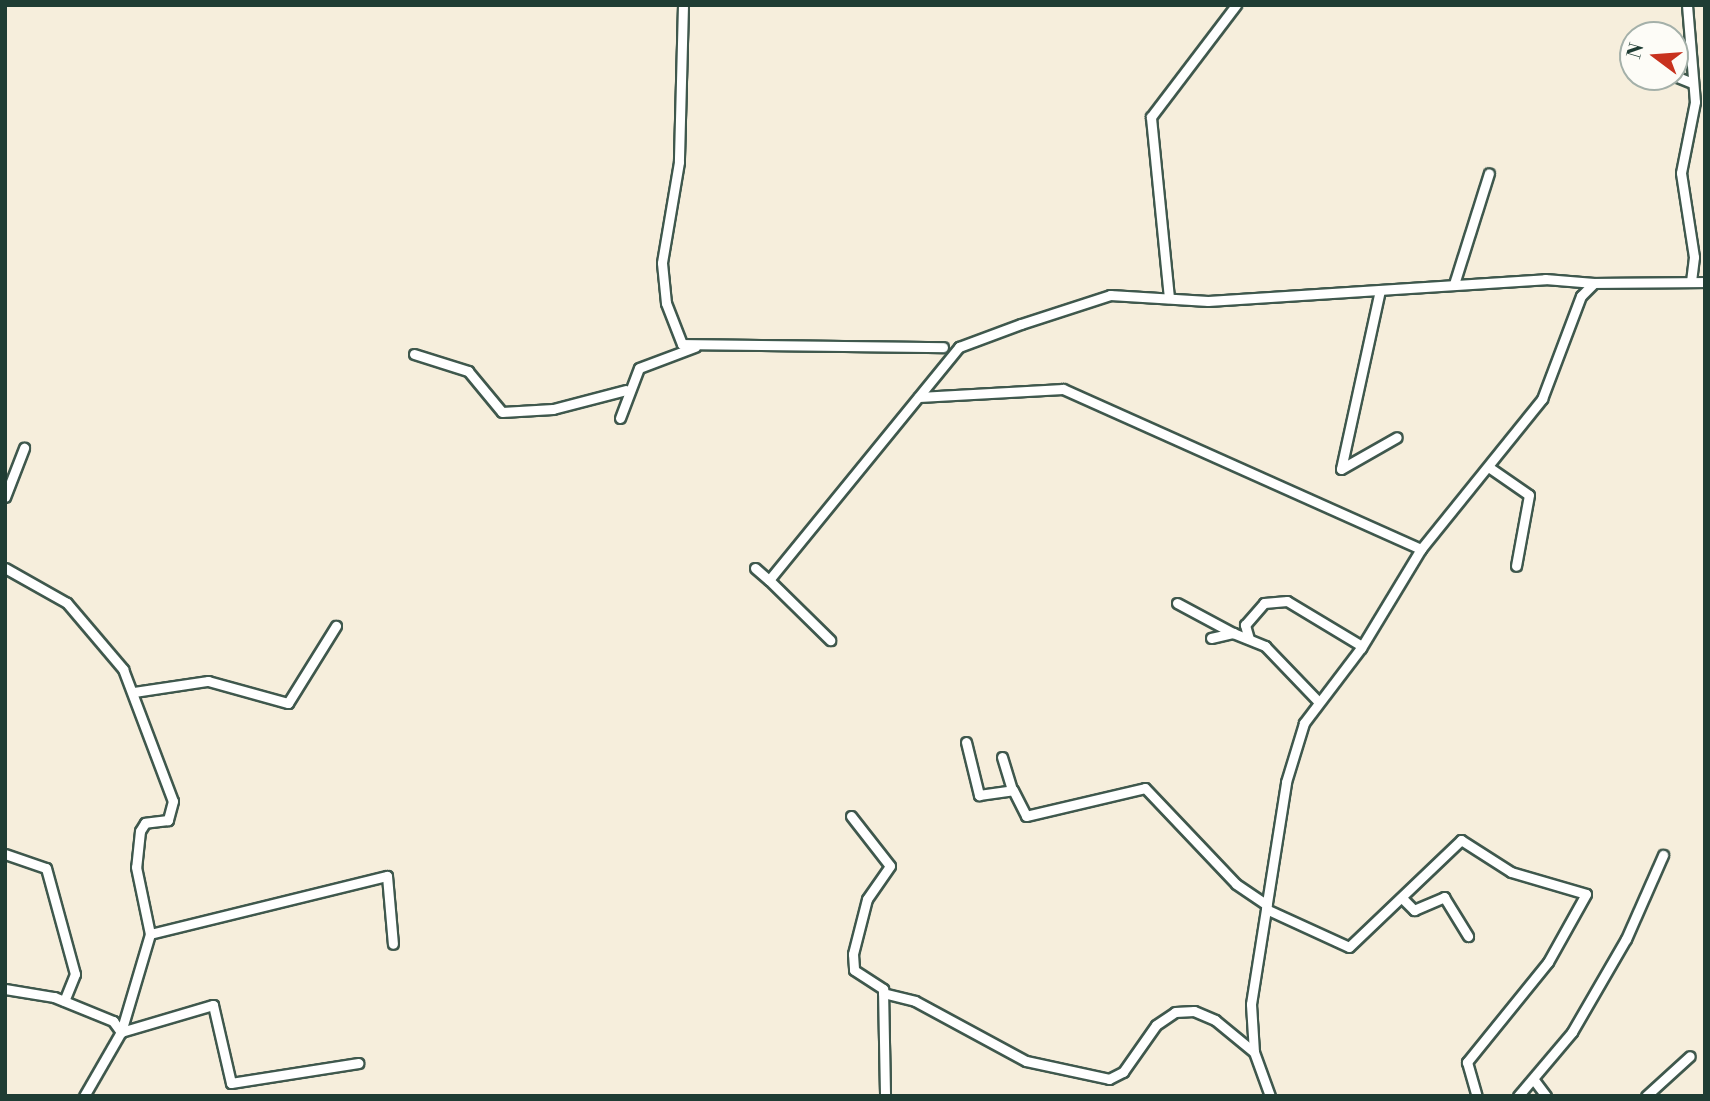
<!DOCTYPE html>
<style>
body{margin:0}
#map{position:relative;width:1710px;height:1101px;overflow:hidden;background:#f6eedc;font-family:"Libre Bodoni",serif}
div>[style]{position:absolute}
.roads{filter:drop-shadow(2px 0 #3f584d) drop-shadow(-2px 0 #3f584d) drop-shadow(0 2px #3f584d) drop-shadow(0 -2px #3f584d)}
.minor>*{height:9px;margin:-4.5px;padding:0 4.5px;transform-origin:4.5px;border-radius:4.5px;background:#fff}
span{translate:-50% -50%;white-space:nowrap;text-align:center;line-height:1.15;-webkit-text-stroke:5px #fdfcf7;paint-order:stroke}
.frame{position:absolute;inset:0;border:7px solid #1f3d34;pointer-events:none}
.north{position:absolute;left:1619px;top:21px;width:70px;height:70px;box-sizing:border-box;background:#fdfcf7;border:2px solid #a4b0a9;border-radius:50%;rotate:286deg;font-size:19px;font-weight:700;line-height:28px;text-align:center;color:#1f3d34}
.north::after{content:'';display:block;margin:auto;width:24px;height:32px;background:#c8321e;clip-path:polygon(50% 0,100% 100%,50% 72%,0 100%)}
</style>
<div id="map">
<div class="roads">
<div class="minor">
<div style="left:683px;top:5px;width:157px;rotate:91.5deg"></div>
<div style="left:679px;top:162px;width:102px;rotate:99.6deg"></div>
<div style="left:662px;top:263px;width:40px;rotate:84.3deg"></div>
<div style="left:666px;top:303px;width:44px;rotate:68.7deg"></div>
<div style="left:682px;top:344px;width:261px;rotate:0.7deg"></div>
<div style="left:1687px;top:5px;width:97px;rotate:85.3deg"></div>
<div style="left:1695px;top:102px;width:72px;rotate:101.2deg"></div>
<div style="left:1681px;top:173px;width:85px;rotate:81.2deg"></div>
<div style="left:1694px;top:257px;width:25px;rotate:97deg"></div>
<div style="left:1631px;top:66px;width:2px"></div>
<div style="left:1675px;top:76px;width:18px;rotate:22deg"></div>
<div style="left:1454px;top:284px;width:116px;rotate:-72.5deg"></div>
<div style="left:1380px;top:290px;width:183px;rotate:102.3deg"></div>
<div style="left:1341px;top:469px;width:64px;rotate:-29.7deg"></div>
<div style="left:1169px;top:298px;width:182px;rotate:-95.7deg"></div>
<div style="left:1151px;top:117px;width:141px;rotate:-52.8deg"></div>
<div style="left:414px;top:354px;width:57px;rotate:17.5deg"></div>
<div style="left:468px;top:371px;width:53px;rotate:50.3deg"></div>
<div style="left:502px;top:412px;width:51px;rotate:-3.4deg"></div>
<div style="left:553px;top:409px;width:75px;rotate:-14.6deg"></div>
<div style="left:919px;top:397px;width:144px;rotate:-3.2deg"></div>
<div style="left:1063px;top:389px;width:392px;rotate:24.1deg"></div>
<div style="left:620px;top:418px;width:53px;rotate:-69.2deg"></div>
<div style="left:639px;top:368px;width:60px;rotate:-20.6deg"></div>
<div style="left:1490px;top:468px;width:47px;rotate:34.7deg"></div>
<div style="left:1529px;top:495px;width:72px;rotate:100.4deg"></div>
<div style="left:5px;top:497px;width:53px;rotate:-68.8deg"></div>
<div style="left:5px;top:568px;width:71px;rotate:29.4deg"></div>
<div style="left:67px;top:603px;width:87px;rotate:49.7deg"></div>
<div style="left:123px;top:669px;width:141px;rotate:69.3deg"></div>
<div style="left:173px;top:801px;width:20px;rotate:105deg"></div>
<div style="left:168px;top:820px;width:23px;rotate:173deg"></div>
<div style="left:145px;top:823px;width:9px;rotate:122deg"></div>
<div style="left:140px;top:831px;width:36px;rotate:96deg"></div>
<div style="left:136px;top:867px;width:68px;rotate:78.2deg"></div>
<div style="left:150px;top:934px;width:102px;rotate:106.5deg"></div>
<div style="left:121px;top:1032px;width:74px;rotate:120deg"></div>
<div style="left:755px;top:568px;width:18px;rotate:41deg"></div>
<div style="left:769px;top:580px;width:301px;rotate:-50.8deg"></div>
<div style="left:959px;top:347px;width:66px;rotate:-20.4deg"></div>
<div style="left:1021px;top:324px;width:94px;rotate:-18deg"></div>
<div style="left:1110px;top:295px;width:98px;rotate:3.5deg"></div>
<div style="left:1208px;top:301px;width:338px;rotate:-3.7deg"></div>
<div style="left:1545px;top:279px;width:49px;rotate:4.7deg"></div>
<div style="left:769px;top:580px;width:86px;rotate:44.5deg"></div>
<div style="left:1177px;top:603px;width:64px;rotate:28.2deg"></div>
<div style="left:1211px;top:638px;width:23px;rotate:-13deg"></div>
<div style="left:1233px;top:633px;width:35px;rotate:22deg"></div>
<div style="left:1265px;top:646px;width:75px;rotate:46.1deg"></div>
<div style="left:1249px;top:639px;width:15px;rotate:-106deg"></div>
<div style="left:1245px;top:625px;width:29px;rotate:-49deg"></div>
<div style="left:1264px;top:603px;width:23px;rotate:-5deg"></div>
<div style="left:1287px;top:601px;width:87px;rotate:31deg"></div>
<div style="left:134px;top:692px;width:75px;rotate:-8.5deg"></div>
<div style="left:208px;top:681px;width:83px;rotate:15.4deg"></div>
<div style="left:288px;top:703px;width:91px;rotate:-58.1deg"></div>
<div style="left:966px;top:742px;width:55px;rotate:76.2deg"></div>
<div style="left:979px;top:795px;width:34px;rotate:-8deg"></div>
<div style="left:1013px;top:790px;width:29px;rotate:63deg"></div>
<div style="left:1026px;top:816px;width:122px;rotate:-13.2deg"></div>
<div style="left:1145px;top:788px;width:132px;rotate:46.5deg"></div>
<div style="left:1236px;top:884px;width:37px;rotate:34deg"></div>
<div style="left:1002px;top:757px;width:34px;rotate:73deg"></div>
<div style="left:851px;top:816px;width:63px;rotate:52deg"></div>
<div style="left:890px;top:866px;width:40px;rotate:124.9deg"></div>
<div style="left:867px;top:899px;width:57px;rotate:104.3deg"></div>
<div style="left:853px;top:954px;width:16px;rotate:86deg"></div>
<div style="left:854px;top:970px;width:35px;rotate:33deg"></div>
<div style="left:883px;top:989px;width:107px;rotate:88.9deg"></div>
<div style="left:5px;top:854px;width:43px;rotate:18.9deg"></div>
<div style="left:46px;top:868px;width:110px;rotate:74.7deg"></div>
<div style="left:75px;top:974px;width:29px;rotate:112deg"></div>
<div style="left:1403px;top:899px;width:16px;rotate:45deg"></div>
<div style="left:1414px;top:910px;width:33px;rotate:-23deg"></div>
<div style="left:1444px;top:897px;width:46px;rotate:58.4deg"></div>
<div style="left:1266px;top:909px;width:91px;rotate:24.6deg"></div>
<div style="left:1349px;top:947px;width:155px;rotate:-43.7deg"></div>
<div style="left:1461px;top:840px;width:59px;rotate:32.6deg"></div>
<div style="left:1511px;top:872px;width:78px;rotate:16.3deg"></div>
<div style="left:1586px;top:894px;width:78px;rotate:119.2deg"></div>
<div style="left:1548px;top:962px;width:129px;rotate:129deg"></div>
<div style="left:1467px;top:1062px;width:35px;rotate:74deg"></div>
<div style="left:150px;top:934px;width:244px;rotate:-13.8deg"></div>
<div style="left:387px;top:876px;width:68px;rotate:85deg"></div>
<div style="left:5px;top:989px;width:50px;rotate:9.3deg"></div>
<div style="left:54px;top:997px;width:64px;rotate:22.1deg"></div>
<div style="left:113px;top:1021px;width:14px;rotate:54deg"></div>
<div style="left:121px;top:1032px;width:96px;rotate:-16.4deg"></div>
<div style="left:213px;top:1005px;width:80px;rotate:77deg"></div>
<div style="left:231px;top:1083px;width:129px;rotate:-8.9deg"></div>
<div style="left:883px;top:993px;width:33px;rotate:14deg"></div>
<div style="left:915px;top:1001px;width:126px;rotate:28.4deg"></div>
<div style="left:1026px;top:1061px;width:85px;rotate:12.2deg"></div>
<div style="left:1109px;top:1079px;width:16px;rotate:-27deg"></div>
<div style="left:1123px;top:1072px;width:57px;rotate:-54.9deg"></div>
<div style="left:1156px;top:1025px;width:23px;rotate:-34deg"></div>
<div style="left:1175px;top:1012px;width:19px;rotate:-3deg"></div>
<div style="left:1194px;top:1011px;width:23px;rotate:23deg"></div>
<div style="left:1215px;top:1020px;width:50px;rotate:39.4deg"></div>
<div style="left:1534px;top:1080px;width:20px;rotate:53deg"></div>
<div style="left:1270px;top:1096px;width:47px;rotate:-110deg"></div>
<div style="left:1254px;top:1052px;width:48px;rotate:-93.6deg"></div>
<div style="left:1251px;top:1004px;width:225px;rotate:-81deg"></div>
<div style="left:1286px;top:782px;width:62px;rotate:-73deg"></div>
<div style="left:1304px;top:723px;width:94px;rotate:-52.8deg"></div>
<div style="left:1361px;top:648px;width:116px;rotate:-58.8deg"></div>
<div style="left:1421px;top:549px;width:193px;rotate:-51.1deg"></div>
<div style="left:1542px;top:399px;width:110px;rotate:-69.3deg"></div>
<div style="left:1581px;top:296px;width:18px;rotate:-45deg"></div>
<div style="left:1594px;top:283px;width:111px;rotate:-0.5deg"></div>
<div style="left:1518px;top:1096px;width:84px;rotate:-49.8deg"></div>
<div style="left:1572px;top:1032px;width:108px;rotate:-59.9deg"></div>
<div style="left:1626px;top:939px;width:92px;rotate:-66.2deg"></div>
<div style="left:1646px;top:1096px;width:59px;rotate:-42.3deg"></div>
</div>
</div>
<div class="frame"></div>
<div class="north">N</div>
</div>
